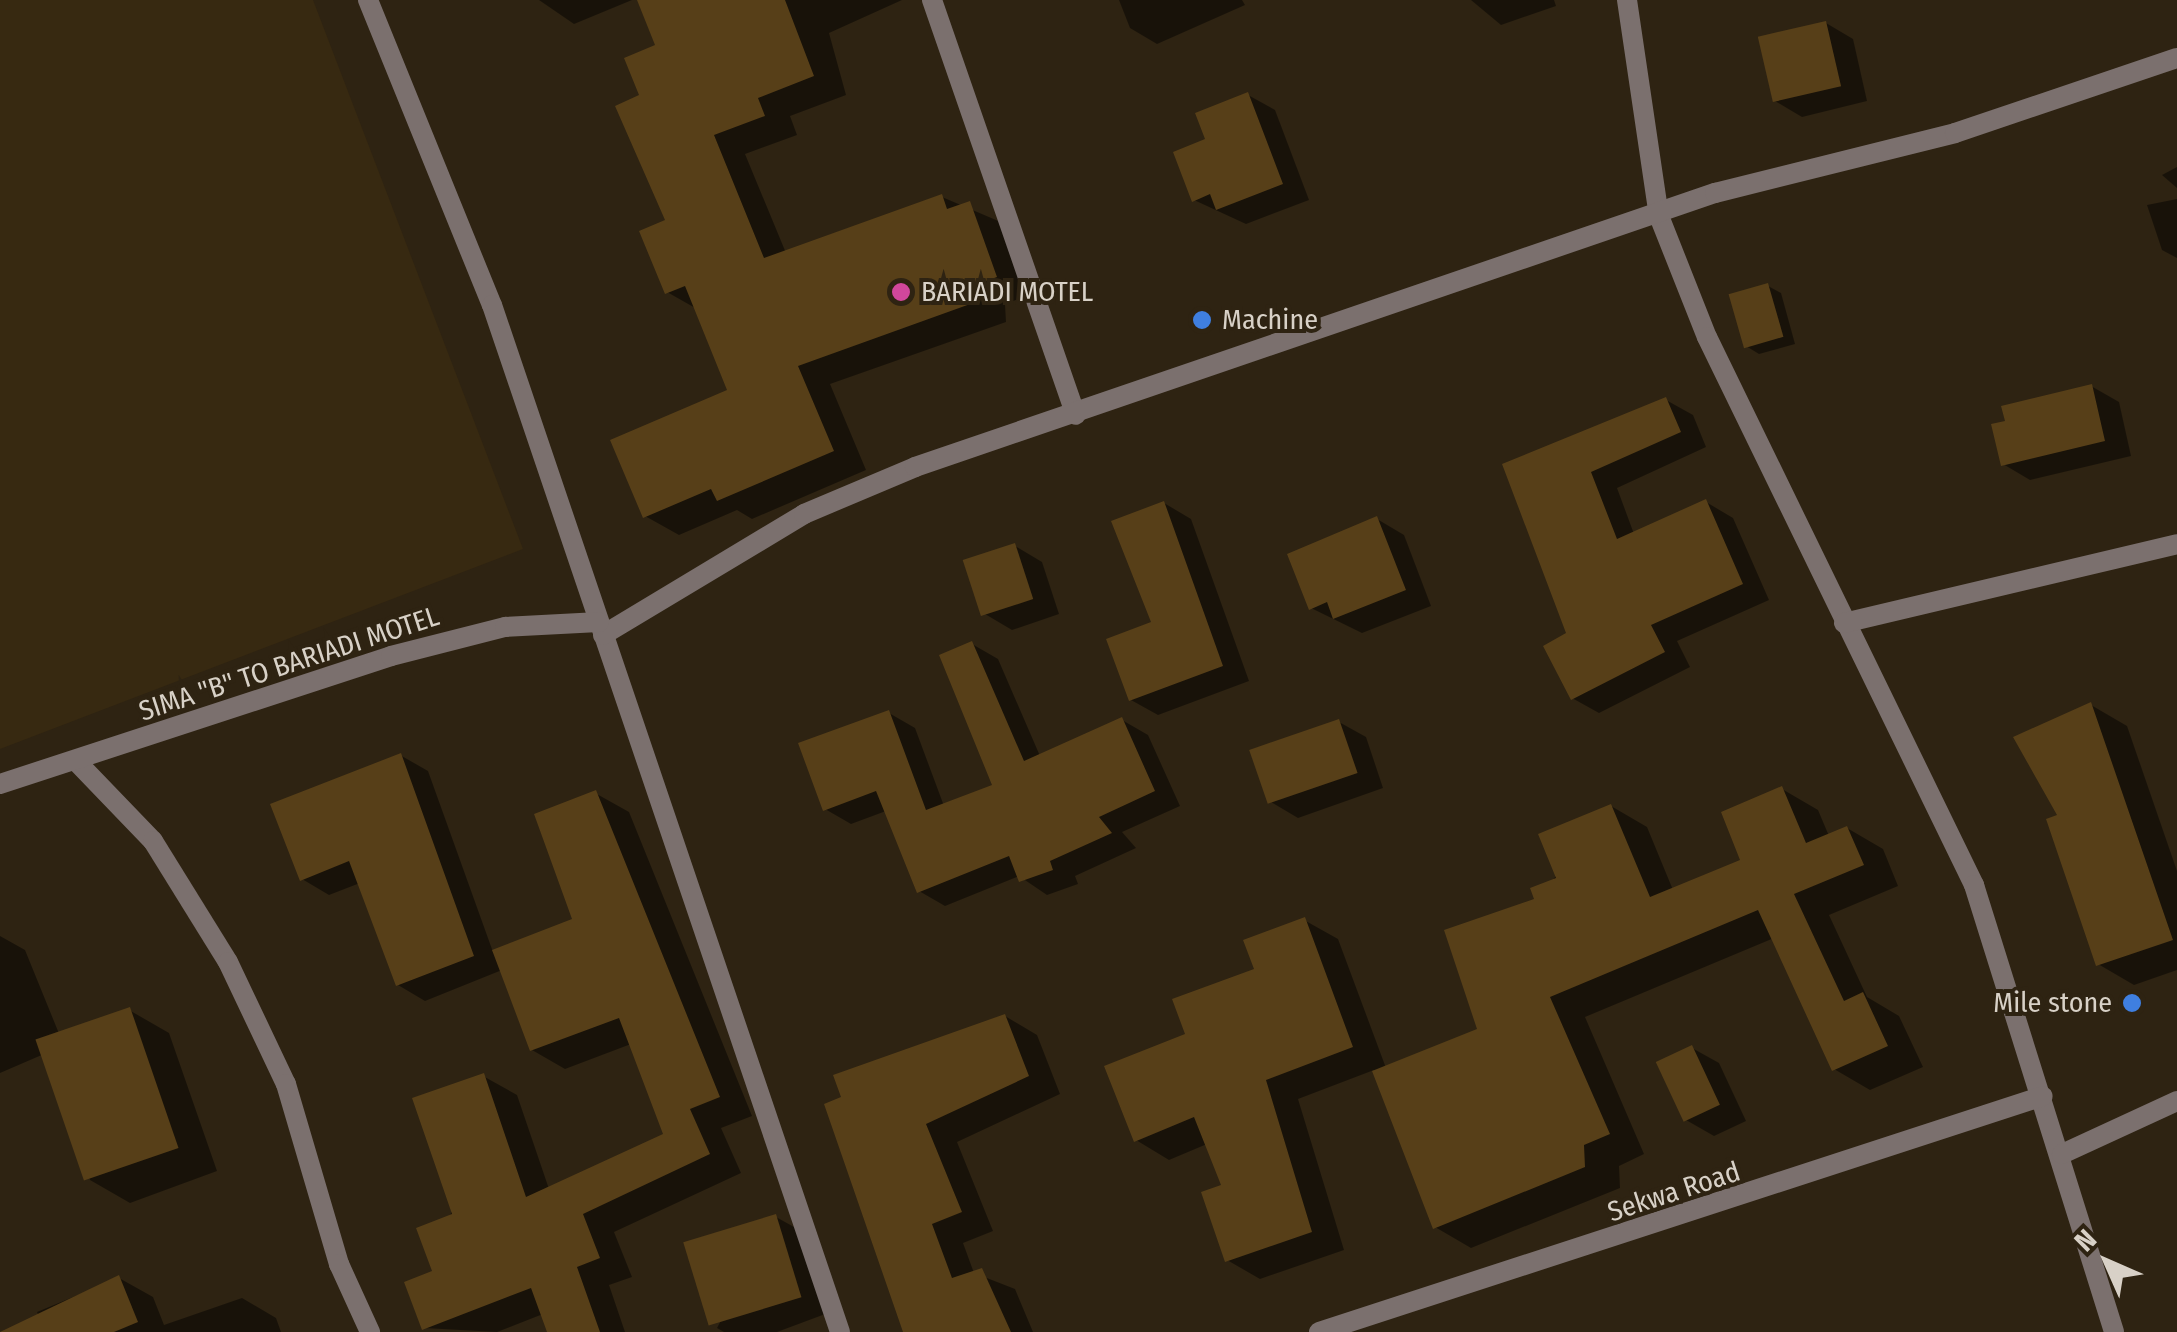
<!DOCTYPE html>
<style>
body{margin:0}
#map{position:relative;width:2177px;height:1332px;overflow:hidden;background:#2e2312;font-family:"Fira Sans Condensed",sans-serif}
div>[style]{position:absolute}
.built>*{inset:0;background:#372911}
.shadow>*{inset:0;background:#0007}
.building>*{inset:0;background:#573f18;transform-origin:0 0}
.minor>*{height:20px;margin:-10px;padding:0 10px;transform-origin:10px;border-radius:10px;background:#7b706e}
.dots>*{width:28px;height:28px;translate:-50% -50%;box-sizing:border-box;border:5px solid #2e2312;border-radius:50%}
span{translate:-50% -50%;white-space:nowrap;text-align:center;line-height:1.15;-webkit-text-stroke:8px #2e2312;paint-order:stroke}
.poi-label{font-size:28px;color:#d8d1c7}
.left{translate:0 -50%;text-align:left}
.right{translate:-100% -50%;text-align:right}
.street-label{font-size:28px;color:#d8d1c7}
.north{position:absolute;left:2057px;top:1212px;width:100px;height:100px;-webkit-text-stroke:8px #2e2312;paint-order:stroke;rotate:315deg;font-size:28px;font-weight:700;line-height:40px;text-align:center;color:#d8d1c7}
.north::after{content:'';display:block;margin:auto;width:35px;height:45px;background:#d8d1c7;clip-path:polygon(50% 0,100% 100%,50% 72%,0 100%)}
</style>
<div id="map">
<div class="built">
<div style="clip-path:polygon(0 0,313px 0,523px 549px,0 749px)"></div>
</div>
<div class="shadow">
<div style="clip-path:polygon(539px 0,632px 0,574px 24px)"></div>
<div style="clip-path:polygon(640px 0,902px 0,829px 33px,846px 95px,790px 116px,797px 135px,745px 154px,786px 253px,942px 197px,1003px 223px,1029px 295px,1005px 304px,1006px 322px,830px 384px,866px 470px,752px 519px,737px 510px,679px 535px,645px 516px,731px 391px,697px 309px,667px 292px,668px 221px,642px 96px,658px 47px)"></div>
<div style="clip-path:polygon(1119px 0,1242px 0,1245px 5px,1157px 44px,1130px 28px)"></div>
<div style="clip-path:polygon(1471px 0,1554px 0,1556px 6px,1501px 25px)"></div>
<div style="clip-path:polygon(1826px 23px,1853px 39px,1867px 101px,1802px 117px,1775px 101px)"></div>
<div style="clip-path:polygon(1248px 95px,1275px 110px,1309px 200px,1246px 224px,1194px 200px,1208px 140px)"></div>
<div style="clip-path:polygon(2177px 167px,2177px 188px,2162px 175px)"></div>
<div style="clip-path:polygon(2177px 199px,2177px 258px,2162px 250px,2147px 205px)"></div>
<div style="clip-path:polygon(1768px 286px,1781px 293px,1795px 344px,1759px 354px,1746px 346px)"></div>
<div style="clip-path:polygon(2091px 386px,2119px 402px,2131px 456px,2030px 480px,2003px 464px)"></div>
<div style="clip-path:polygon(1666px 400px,1693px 415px,1706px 447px,1617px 488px,1634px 534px,1706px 502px,1733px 518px,1769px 600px,1677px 641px,1690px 667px,1599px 713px,1572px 698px,1569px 635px,1505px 466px)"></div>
<div style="clip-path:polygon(1164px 503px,1191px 519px,1249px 681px,1158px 715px,1131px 700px,1155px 624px)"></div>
<div style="clip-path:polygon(1377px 519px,1404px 535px,1431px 606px,1362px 633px,1311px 608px)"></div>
<div style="clip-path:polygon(1015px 546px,1042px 562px,1059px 614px,1012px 630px,985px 614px)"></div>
<div style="clip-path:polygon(972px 644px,998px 659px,1040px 756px,1122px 720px,1148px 735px,1180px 806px,1122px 832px,1136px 848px,1075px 876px,1078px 884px,1047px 895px,1019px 876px,945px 906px,919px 891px,886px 811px,851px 824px,825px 809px,889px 713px,915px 728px,944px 806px,995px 787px)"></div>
<div style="clip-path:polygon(2091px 705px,2127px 726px,2177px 871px,2177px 970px,2134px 985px,2098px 964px,2060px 816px)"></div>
<div style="clip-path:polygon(1339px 722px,1366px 737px,1383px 788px,1298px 818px,1271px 802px)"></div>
<div style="clip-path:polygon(400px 755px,428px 771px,493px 952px,575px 921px,595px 793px,629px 812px,752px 1116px,721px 1128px,741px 1173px,614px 1232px,632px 1277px,609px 1285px,625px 1332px,549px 1332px,543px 1314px,497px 1332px,424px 1328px,483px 1076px,517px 1095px,549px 1189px,666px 1135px,631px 1044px,565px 1069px,532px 1050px,502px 970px,425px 1001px,398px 985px,360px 883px,329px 895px,302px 879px)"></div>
<div style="clip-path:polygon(1782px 789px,1818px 810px,1829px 836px,1847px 828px,1883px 849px,1898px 886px,1829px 915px,1867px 997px,1899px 1016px,1923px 1067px,1870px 1090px,1834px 1069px,1774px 938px,1585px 1017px,1644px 1154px,1619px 1166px,1620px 1188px,1471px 1248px,1435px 1227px,1374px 1070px,1298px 1099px,1344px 1250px,1260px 1279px,1227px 1260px,1225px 1186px,1207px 1144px,1169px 1160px,1136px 1140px,1188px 1035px,1304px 920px,1338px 939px,1386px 1068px,1480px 1030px,1537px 900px,1611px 806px,1647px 827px,1673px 890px,1744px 861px)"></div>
<div style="clip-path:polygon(0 936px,25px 950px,60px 1036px,129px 1010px,169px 1033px,217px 1171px,130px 1203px,90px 1180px,44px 1054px,0 1073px)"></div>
<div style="clip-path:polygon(1005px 1016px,1037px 1035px,1060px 1094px,957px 1142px,993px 1231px,963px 1243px,974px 1273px,1015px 1289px,1033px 1332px,906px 1332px,827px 1106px)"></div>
<div style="clip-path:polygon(1692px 1048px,1719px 1063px,1746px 1121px,1714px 1136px,1686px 1120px)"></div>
<div style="clip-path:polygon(776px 1217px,803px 1232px,828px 1313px,777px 1332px,724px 1332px,717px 1328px)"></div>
<div style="clip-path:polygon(119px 1278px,153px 1297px,164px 1325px,242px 1298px,276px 1318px,281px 1332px,46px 1332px,37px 1312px)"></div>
</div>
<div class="building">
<div style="clip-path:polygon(637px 0,785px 0,814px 76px,758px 98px,765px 116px,714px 135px,764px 258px,942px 194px,947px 209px,970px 201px,997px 277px,972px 286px,973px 303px,798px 366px,834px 451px,717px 501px,711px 489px,643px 518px,610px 440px,727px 390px,685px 286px,665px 294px,639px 231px,665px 220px,615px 106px,639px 95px,624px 58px,655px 45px)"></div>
<div style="left:1826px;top:21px;width:67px;height:70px;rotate:77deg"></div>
<div style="clip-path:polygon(1248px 92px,1283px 184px,1216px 210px,1210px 194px,1192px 202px,1173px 152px,1205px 139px,1195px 113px)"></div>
<div style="left:1768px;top:283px;width:56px;height:41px;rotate:74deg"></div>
<div style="clip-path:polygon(2092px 384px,2105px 441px,2001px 466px,1991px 424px,2005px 421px,2001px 406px)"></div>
<div style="clip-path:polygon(1666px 397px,1681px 432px,1591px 472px,1617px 539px,1706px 499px,1743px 584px,1651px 625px,1665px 652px,1571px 700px,1543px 646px,1566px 633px,1502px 464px)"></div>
<div style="clip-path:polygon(1164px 501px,1223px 666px,1129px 701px,1106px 639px,1151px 622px,1111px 521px)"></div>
<div style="clip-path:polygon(1377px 516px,1406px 590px,1333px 619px,1327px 602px,1309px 610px,1287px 554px)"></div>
<div style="left:1015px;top:543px;width:59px;height:55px;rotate:72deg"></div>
<div style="clip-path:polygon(972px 641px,1024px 761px,1122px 717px,1155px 791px,1099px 817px,1112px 833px,1050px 861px,1053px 870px,1019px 882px,1009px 856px,917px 893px,876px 791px,823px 811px,798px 743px,889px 710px,926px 810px,992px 785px,939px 655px)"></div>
<div style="clip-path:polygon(2091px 702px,2173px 940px,2096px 966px,2046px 819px,2057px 815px,2013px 737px)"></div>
<div style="left:1339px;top:719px;width:57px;height:95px;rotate:71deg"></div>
<div style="clip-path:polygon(401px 753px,474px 956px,396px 986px,349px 861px,300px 881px,270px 804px)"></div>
<div style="clip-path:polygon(1782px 786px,1806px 843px,1847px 826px,1864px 865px,1794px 894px,1844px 1001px,1863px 992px,1888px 1046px,1832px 1071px,1758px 910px,1550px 997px,1610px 1134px,1584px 1145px,1585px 1167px,1433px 1229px,1372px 1071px,1477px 1029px,1444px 930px,1534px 899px,1530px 888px,1556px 878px,1538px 834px,1611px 804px,1650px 897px,1740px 860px,1721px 812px)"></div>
<div style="clip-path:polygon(596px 790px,720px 1097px,690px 1109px,710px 1154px,583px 1214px,600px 1258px,577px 1267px,600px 1332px,547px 1332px,531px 1288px,422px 1330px,404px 1282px,432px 1271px,416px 1228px,452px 1214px,412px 1098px,484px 1073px,526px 1197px,663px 1134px,619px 1018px,530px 1051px,492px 950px,572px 919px,534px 814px)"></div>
<div style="clip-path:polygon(1305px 917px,1353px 1047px,1266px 1080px,1312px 1232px,1225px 1262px,1201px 1192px,1221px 1185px,1194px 1117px,1134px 1142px,1104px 1066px,1185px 1034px,1172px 999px,1254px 969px,1243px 940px)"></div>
<div style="left:130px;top:1007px;width:149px;height:100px;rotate:71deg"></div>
<div style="clip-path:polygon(1005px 1014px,1029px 1076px,926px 1124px,962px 1212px,932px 1224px,952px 1278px,982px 1268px,1011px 1332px,903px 1332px,824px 1104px,841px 1097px,833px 1075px)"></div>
<div style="left:1692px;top:1045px;width:66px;height:40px;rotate:65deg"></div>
<div style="left:776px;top:1214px;width:87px;height:97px;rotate:73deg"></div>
<div style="clip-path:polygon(119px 1275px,138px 1322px,114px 1332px,0 1332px)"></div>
</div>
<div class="minor">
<div style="left:368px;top:0;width:329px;rotate:67.9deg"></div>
<div style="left:492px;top:305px;width:1084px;rotate:71.28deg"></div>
<div style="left:932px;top:0;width:439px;rotate:70.9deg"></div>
<div style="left:1627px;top:0;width:218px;rotate:81.6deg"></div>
<div style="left:1659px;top:216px;width:130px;rotate:68.4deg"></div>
<div style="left:1707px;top:337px;width:610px;rotate:64.02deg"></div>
<div style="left:1974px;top:885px;width:468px;rotate:72.6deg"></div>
<div style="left:1844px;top:623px;width:342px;rotate:-13.3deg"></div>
<div style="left:603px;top:635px;width:235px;rotate:-31deg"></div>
<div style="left:804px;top:514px;width:121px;rotate:-22.9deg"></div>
<div style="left:915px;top:467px;width:846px;rotate:-18.91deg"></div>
<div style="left:1715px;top:193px;width:247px;rotate:-14deg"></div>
<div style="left:1955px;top:133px;width:234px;rotate:-18.7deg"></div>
<div style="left:76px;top:761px;width:111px;rotate:46.1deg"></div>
<div style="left:153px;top:841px;width:142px;rotate:58.2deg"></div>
<div style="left:228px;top:962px;width:135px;rotate:64.6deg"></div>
<div style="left:286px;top:1084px;width:188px;rotate:73.6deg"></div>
<div style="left:339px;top:1264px;width:75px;rotate:65.5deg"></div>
<div style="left:0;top:784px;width:411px;rotate:-18.1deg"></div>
<div style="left:391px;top:656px;width:118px;rotate:-14.3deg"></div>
<div style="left:505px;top:627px;width:94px;rotate:-3deg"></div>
<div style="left:2062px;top:1154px;width:127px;rotate:-24.7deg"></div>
<div style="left:1319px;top:1332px;width:761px;rotate:-18.05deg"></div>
</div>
<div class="dots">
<div style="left:901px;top:292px;background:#d1479c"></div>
<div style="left:1202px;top:320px;background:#3f7fe0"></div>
<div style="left:2132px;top:1003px;background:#3f7fe0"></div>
</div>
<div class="poi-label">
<span class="left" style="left:921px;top:292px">BARIADI MOTEL</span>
<span class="left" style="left:1222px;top:320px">Machine</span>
<span class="right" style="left:2112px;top:1003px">Mile stone</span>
</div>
<div class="street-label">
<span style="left:289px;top:664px;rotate:-18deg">SIMA "B" TO BARIADI MOTEL</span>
<span style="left:1674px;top:1192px;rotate:-18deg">Sekwa Road</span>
</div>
<div class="north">N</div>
</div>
